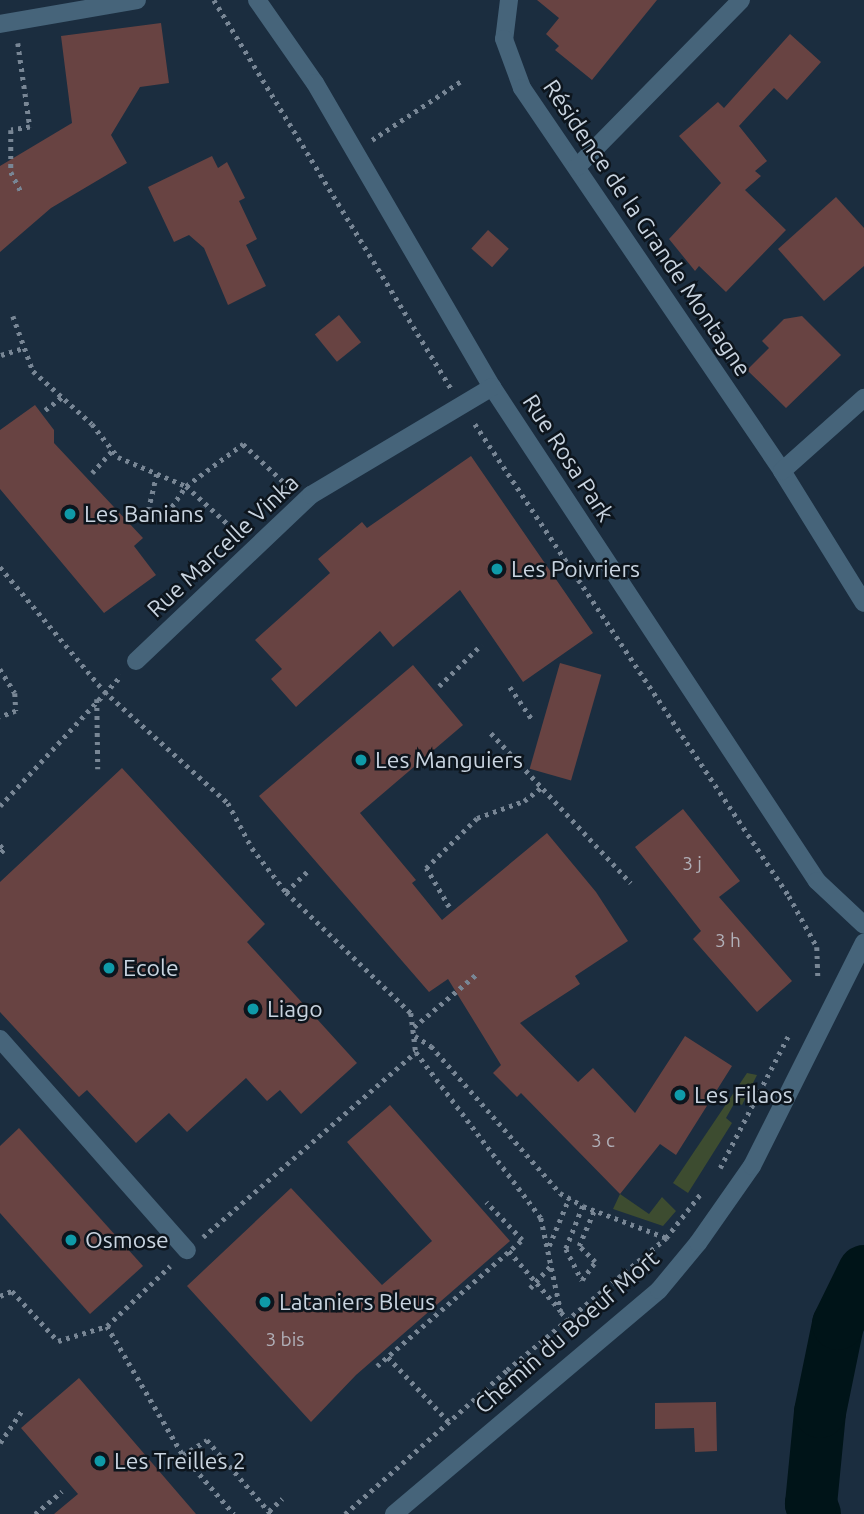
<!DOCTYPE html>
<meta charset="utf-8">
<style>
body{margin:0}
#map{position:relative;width:864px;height:1514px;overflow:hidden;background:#1b2d3f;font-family:Ubuntu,sans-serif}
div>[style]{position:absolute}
.green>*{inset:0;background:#3d4c30}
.river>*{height:52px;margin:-26px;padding:0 26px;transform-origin:26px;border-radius:26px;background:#001418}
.building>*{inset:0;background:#684342;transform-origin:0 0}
.path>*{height:4.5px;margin-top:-2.25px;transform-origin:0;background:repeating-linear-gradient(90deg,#788695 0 3.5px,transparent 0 8.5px)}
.minor>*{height:18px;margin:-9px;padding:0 9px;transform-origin:9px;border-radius:9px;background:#46647a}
.dots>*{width:19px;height:19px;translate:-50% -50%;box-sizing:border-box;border:4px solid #0d151d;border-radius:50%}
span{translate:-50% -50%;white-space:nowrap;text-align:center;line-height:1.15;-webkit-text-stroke:5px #0d151d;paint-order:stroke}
.number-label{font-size:19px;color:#b1b0b8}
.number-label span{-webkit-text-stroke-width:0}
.street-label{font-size:23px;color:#c9d4e0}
.poi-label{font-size:23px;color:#c9d4e0}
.left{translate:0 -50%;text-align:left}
</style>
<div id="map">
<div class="green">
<div style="clip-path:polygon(747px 1073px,757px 1075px,742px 1105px,735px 1102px,726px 1118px,732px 1123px,688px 1193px,673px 1183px)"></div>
<div style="clip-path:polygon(620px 1194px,649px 1214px,662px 1197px,676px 1211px,663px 1226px,613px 1209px)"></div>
</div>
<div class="river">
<div style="left:815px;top:1514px;width:11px;rotate:-112deg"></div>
<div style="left:811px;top:1504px;width:92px;rotate:-84.4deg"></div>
<div style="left:820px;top:1412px;width:90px;rotate:-78.4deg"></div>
<div style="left:838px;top:1324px;width:59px;rotate:-63.9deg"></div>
</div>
<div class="building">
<div style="clip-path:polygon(537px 0,657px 0,592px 80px,555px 50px,559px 46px,546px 34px,559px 18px)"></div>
<div style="clip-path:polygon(161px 23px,169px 83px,140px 87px,111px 135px,127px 163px,51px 208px,0 252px,0 166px,72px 123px,61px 36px)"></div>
<div style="clip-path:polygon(790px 34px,821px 62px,787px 100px,774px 88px,739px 126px,767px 161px,755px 171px,761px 176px,745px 190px,786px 230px,726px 292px,699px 266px,695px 271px,669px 239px,721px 183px,679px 136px,718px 102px,724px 108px)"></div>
<div style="clip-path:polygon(212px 156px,218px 168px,227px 162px,245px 198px,239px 201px,257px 239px,246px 245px,266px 286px,228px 305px,204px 248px,189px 235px,174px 242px,148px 187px)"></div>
<div style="clip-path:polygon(836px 197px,864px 228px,864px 266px,824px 301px,778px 249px)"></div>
<div style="left:488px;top:230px;width:28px;height:25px;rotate:42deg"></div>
<div style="left:339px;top:315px;width:35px;height:31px;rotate:51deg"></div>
<div style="clip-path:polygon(802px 316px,841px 355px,786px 408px,747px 370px,769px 348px,762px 341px,784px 319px)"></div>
<div style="clip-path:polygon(35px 405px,54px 430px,54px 443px,143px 538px,134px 546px,156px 575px,104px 613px,0 489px,0 430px)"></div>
<div style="clip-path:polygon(471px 456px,593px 633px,523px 682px,460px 590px,393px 647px,380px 631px,296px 707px,271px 679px,282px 669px,255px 640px,330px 573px,318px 559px,362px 522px,367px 528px)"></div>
<div style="left:560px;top:663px;width:43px;height:110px;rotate:16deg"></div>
<div style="clip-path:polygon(413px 665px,463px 725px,360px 813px,416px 880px,412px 883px,442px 920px,547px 833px,596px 892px,628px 941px,575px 976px,580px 984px,520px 1023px,578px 1082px,593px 1068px,635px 1113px,685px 1036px,732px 1066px,676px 1155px,660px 1144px,620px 1194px,521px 1093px,517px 1097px,493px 1073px,501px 1065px,448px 979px,429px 992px,259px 796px)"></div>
<div style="clip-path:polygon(122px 768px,265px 924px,247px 942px,357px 1063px,301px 1114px,280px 1090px,267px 1101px,246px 1078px,187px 1132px,169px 1113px,136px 1143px,87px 1090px,79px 1097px,0 1012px,0 882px)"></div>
<div style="clip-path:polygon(683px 809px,740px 881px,719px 897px,792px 981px,757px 1012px,693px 939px,701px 931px,635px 847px)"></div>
<div style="clip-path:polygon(390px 1105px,510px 1241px,356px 1375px,311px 1422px,187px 1286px,291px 1188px,382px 1285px,432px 1241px,347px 1142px)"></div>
<div style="clip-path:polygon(19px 1128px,143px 1266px,90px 1314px,0 1213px,0 1146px)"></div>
<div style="clip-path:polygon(79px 1378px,196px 1514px,54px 1514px,78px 1494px,21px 1428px)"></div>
<div style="clip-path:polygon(716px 1402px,717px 1451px,695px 1452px,694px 1428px,655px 1429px,655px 1403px)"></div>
</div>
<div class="path">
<div style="left:214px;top:0;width:455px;rotate:58.6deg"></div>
<div style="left:18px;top:43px;width:85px;rotate:81.9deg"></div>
<div style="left:30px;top:127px;width:19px;rotate:171deg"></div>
<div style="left:11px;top:130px;width:42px;rotate:90deg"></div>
<div style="left:11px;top:172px;width:22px;rotate:63deg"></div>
<div style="left:372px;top:140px;width:110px;rotate:-33.5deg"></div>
<div style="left:13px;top:316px;width:59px;rotate:70deg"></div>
<div style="left:33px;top:371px;width:79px;rotate:41.9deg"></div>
<div style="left:92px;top:424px;width:42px;rotate:51.8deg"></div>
<div style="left:118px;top:457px;width:74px;rotate:23.1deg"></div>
<div style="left:186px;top:486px;width:71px;rotate:-36.4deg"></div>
<div style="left:243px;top:444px;width:62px;rotate:43deg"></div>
<div style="left:1px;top:355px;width:24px;rotate:-17deg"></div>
<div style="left:45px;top:410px;width:21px;rotate:-37deg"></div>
<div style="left:475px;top:424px;width:567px;rotate:56.37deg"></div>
<div style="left:789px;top:896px;width:58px;rotate:61.2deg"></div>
<div style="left:817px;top:947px;width:31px;rotate:88deg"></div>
<div style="left:92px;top:473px;width:30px;rotate:-48deg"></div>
<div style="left:157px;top:474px;width:36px;rotate:103deg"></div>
<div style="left:149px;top:509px;width:19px;rotate:16deg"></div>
<div style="left:167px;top:514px;width:34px;rotate:-56deg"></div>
<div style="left:186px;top:486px;width:72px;rotate:42.2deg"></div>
<div style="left:137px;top:520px;width:16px;rotate:-43deg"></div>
<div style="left:0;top:567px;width:162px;rotate:50deg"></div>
<div style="left:104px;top:691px;width:167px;rotate:42.1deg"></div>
<div style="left:228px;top:803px;width:51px;rotate:61.9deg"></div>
<div style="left:252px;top:848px;width:56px;rotate:52.3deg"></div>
<div style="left:286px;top:892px;width:174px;rotate:44.1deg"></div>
<div style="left:411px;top:1013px;width:39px;rotate:83deg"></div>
<div style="left:416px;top:1052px;width:208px;rotate:53deg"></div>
<div style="left:541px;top:1218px;width:96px;rotate:78deg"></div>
<div style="left:561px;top:1312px;width:27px;rotate:48deg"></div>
<div style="left:0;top:669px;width:28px;rotate:58deg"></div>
<div style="left:15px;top:693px;width:18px;rotate:87deg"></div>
<div style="left:16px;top:711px;width:17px;rotate:159deg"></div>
<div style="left:439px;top:686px;width:59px;rotate:-44.3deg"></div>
<div style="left:510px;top:687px;width:42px;rotate:55.6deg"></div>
<div style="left:97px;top:699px;width:70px;rotate:89.2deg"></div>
<div style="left:491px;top:733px;width:205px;rotate:47deg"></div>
<div style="left:0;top:806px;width:178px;rotate:-47.1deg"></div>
<div style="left:0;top:845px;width:6px;rotate:51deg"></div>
<div style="left:4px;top:850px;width:6px;rotate:135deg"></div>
<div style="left:286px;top:892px;width:33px;rotate:-44deg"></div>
<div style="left:449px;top:907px;width:45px;rotate:-120.5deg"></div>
<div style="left:426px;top:868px;width:71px;rotate:-44.4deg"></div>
<div style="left:477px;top:818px;width:50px;rotate:-19.9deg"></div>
<div style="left:524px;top:801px;width:23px;rotate:-38deg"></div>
<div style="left:414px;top:1027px;width:84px;rotate:-40.2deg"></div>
<div style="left:415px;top:1036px;width:19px;rotate:32deg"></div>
<div style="left:431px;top:1046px;width:196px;rotate:48.7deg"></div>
<div style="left:560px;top:1193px;width:26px;rotate:29deg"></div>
<div style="left:583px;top:1206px;width:90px;rotate:20.9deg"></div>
<div style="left:720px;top:1168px;width:148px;rotate:-62.7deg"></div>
<div style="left:583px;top:1206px;width:46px;rotate:111.6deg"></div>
<div style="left:566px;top:1249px;width:35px;rotate:63deg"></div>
<div style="left:582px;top:1280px;width:22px;rotate:-54deg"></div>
<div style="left:595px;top:1262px;width:23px;rotate:-135deg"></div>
<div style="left:579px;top:1246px;width:39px;rotate:-67deg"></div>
<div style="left:203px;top:1237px;width:282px;rotate:-41deg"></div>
<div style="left:549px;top:1246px;width:52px;rotate:-67.4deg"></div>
<div style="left:509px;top:1251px;width:79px;rotate:49.1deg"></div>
<div style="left:530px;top:1288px;width:33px;rotate:-47deg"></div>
<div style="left:0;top:1296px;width:13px;rotate:-23deg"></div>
<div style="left:12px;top:1291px;width:68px;rotate:47.4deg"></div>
<div style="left:58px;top:1341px;width:51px;rotate:-17deg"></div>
<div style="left:107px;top:1326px;width:87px;rotate:-43.6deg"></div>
<div style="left:107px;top:1326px;width:150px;rotate:59.5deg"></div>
<div style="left:183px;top:1455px;width:28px;rotate:-32deg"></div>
<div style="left:207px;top:1440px;width:98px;rotate:49.1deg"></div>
<div style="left:388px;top:1357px;width:89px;rotate:46.8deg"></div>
<div style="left:377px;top:1366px;width:192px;rotate:-41deg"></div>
<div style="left:522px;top:1240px;width:52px;rotate:-133.5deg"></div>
<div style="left:0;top:1443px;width:41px;rotate:-55.9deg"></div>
<div style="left:183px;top:1455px;width:78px;rotate:49.2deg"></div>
<div style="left:269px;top:1511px;width:18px;rotate:-43deg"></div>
<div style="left:35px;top:1514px;width:35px;rotate:-40deg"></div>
<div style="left:345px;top:1514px;width:217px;rotate:-41.6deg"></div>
<div style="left:507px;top:1370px;width:207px;rotate:-39.7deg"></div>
<div style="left:666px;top:1238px;width:58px;rotate:-52deg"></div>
</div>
<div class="minor">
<div style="left:257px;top:0;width:101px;rotate:55.1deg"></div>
<div style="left:315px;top:83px;width:352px;rotate:59.8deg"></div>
<div style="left:492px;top:387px;width:591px;rotate:56.66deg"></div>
<div style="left:817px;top:881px;width:64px;rotate:43.1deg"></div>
<div style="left:509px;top:0;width:39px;rotate:97deg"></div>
<div style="left:504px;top:39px;width:52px;rotate:69.8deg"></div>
<div style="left:522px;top:88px;width:463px;rotate:55.8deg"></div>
<div style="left:782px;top:471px;width:155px;rotate:58.2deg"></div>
<div style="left:0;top:24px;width:139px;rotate:-9.9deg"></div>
<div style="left:577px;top:167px;width:234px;rotate:-45.5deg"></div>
<div style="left:782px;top:471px;width:110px;rotate:-41.7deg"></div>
<div style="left:136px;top:661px;width:241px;rotate:-43.5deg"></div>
<div style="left:311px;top:495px;width:211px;rotate:-30.8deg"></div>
<div style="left:0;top:1039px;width:282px;rotate:48.5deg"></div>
<div style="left:394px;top:1514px;width:347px;rotate:-40.2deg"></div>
<div style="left:659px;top:1290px;width:61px;rotate:-50.3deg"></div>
<div style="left:698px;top:1243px;width:94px;rotate:-55deg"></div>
<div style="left:752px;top:1166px;width:250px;rotate:-63.4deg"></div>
</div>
<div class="dots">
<div style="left:70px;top:514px;background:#0f9aa8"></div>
<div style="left:497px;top:569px;background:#0f9aa8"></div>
<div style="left:361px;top:760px;background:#0f9aa8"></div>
<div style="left:109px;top:968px;background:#0f9aa8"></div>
<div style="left:253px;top:1009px;background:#0f9aa8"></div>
<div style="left:680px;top:1095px;background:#0f9aa8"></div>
<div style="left:71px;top:1240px;background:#0f9aa8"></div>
<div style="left:265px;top:1302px;background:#0f9aa8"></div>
<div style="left:100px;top:1461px;background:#0f9aa8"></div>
</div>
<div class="number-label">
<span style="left:692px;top:864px">3 j</span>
<span style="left:728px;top:941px">3 h</span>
<span style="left:603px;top:1141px">3 c</span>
<span style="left:285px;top:1340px">3 bis</span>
</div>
<div class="street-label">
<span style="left:647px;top:228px;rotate:56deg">Résidence de la Grande Montagne</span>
<span style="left:568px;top:458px;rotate:57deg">Rue Rosa Park</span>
<span style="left:223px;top:546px;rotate:-43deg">Rue Marcelle Vinka</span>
<span style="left:567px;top:1332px;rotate:-41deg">Chemin du Boeuf Mort</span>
</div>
<div class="poi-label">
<span class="left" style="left:84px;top:514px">Les Banians</span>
<span class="left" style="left:511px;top:569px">Les Poivriers</span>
<span class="left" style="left:375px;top:760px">Les Manguiers</span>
<span class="left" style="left:123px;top:968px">Ecole</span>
<span class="left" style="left:267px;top:1009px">Liago</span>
<span class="left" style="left:694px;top:1095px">Les Filaos</span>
<span class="left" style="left:85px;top:1240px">Osmose</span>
<span class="left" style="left:279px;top:1302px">Lataniers Bleus</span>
<span class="left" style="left:114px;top:1461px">Les Treilles 2</span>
</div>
</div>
